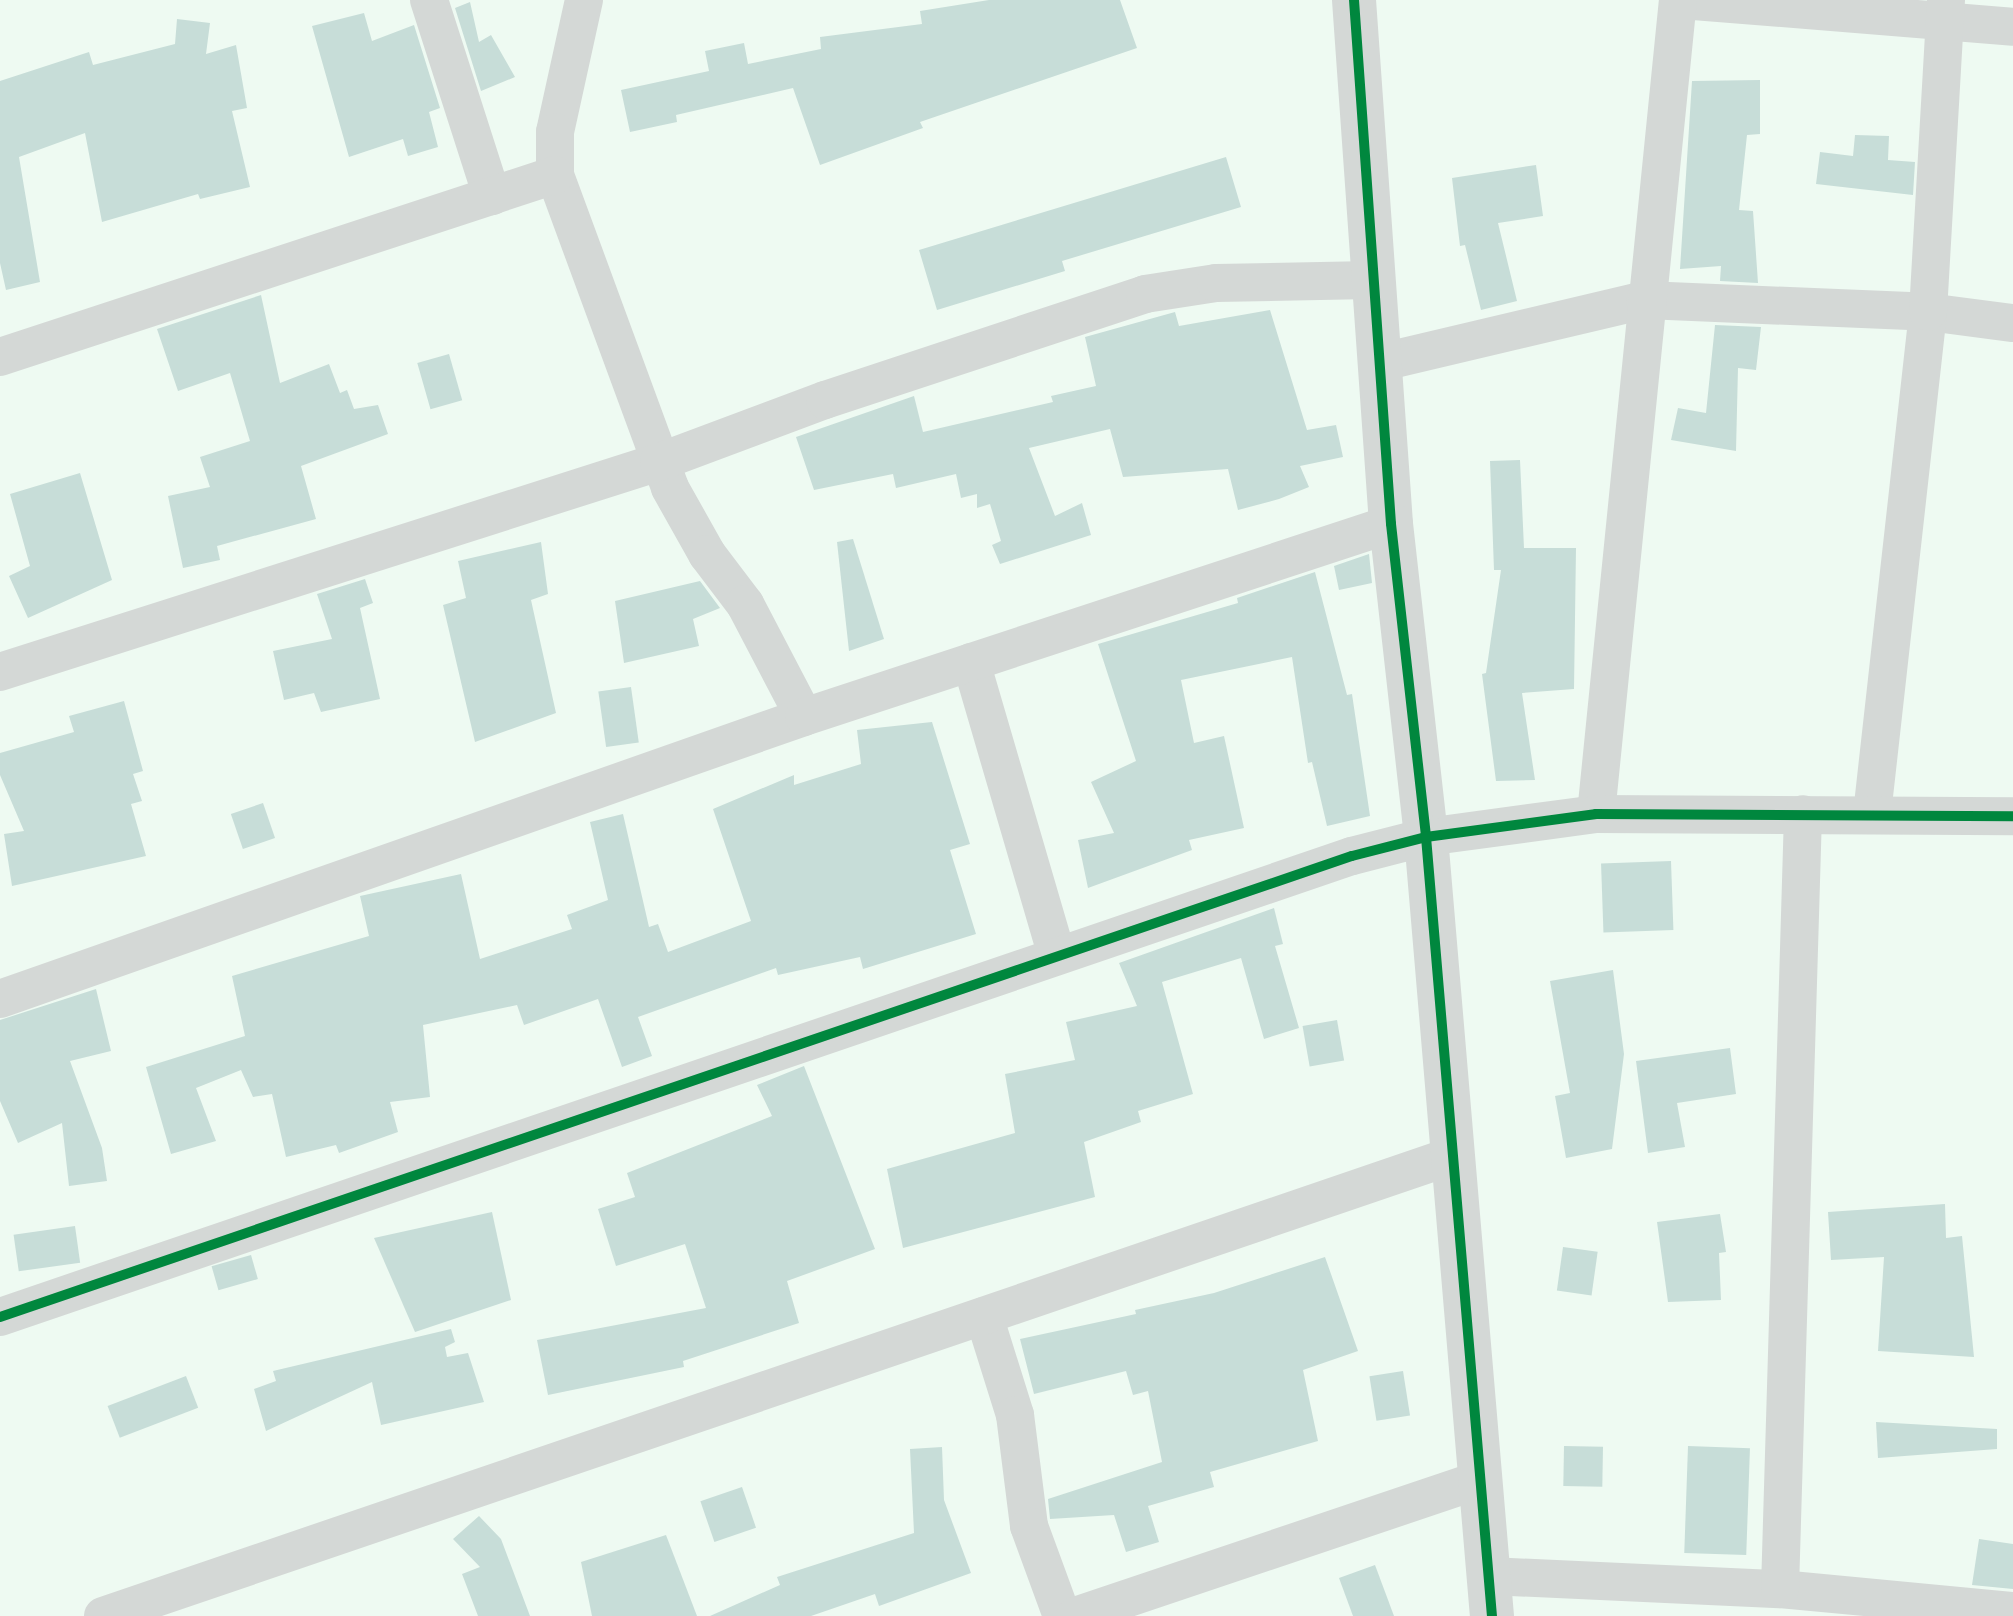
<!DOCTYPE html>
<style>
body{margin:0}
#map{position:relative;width:2013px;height:1616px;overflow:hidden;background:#eefaf2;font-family:"Public Sans",sans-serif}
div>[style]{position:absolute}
.building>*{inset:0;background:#c7ddd8;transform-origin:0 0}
.street>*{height:38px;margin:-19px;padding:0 19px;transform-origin:19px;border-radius:19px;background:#d4d8d6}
.secondary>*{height:44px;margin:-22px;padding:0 22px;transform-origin:22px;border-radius:22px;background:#d4d8d6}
.cycleway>*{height:10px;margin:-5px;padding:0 5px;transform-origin:5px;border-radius:5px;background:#00873e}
span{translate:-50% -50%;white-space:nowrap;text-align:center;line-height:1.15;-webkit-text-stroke:7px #e9fff1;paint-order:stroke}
</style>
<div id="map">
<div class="building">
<div style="clip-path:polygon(989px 0,1120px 0,1137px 48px,920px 122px,923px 128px,820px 165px,793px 88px,676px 115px,677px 122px,630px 132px,621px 90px,709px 71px,705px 51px,744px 43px,748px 64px,821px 49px,820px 37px,922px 24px,920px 11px)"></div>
<div style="clip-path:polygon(470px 2px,479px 42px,491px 35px,515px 77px,481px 91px,455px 8px)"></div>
<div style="clip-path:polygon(364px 13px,372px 41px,414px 25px,440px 108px,429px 112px,438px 147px,408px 156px,403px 139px,349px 157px,312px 26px)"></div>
<div style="clip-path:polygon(177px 19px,210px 23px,206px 54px,236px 45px,247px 108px,232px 111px,250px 187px,200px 199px,198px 194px,102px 222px,85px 133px,19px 157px,40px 282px,6px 290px,0 263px,0 81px,89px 52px,93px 65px,175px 44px)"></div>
<div style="clip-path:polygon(1760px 80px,1760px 134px,1747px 135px,1739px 210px,1753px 211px,1758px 283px,1720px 281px,1721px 266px,1680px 269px,1692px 81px)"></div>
<div style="clip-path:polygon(1855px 135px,1889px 136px,1888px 160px,1915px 162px,1913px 195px,1816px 184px,1820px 152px,1853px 156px)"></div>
<div style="clip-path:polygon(1226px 157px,1241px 207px,1062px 261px,1065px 271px,937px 310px,919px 250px)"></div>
<div style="clip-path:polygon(1536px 165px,1543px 216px,1498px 223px,1517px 301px,1481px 310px,1465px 245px,1460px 246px,1452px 178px)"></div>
<div style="clip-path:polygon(261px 295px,280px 383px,329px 364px,340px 393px,347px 390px,354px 409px,378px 405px,388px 434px,301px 466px,316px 519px,217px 546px,220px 560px,183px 568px,168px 496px,210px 487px,200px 457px,250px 441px,230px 373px,178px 391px,157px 329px)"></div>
<div style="clip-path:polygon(1270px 310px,1307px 430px,1336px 425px,1343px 457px,1300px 466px,1309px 487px,1279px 499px,1238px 510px,1228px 469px,1123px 477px,1110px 429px,1029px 448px,1055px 516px,1082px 503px,1091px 535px,1000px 564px,992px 545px,1001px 541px,990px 504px,977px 508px,977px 494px,961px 498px,956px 474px,896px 488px,893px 474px,814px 490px,796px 437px,914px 396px,923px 432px,1053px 402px,1051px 396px,1096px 386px,1085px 337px,1175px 312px,1179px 326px)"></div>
<div style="clip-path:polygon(1715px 325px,1761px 327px,1756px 370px,1738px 368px,1736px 451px,1671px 440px,1678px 408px,1706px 413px)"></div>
<div style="left:449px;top:354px;width:48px;height:33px;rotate:74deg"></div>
<div style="clip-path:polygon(1520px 460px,1524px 548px,1576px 548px,1574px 689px,1522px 693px,1535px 780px,1496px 781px,1482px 674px,1486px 673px,1501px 570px,1494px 570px,1490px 461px)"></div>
<div style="clip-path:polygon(80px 473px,112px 580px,28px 618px,9px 576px,30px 566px,10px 494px)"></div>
<div style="clip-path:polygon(853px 539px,884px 639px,849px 651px,837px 542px)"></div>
<div style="clip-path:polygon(541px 542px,548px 594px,531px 600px,556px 713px,475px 742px,443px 605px,466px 598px,458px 561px)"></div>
<div style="clip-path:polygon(1369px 554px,1372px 583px,1339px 590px,1334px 566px)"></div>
<div style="clip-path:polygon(1315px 572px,1347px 695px,1352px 694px,1370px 816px,1327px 826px,1312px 762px,1308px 763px,1292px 657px,1181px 680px,1194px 743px,1224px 736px,1244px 828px,1189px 840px,1192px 850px,1088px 888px,1078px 840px,1114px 833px,1091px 782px,1136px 761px,1098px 644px,1238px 603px,1237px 598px)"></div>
<div style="clip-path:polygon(365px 579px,373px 603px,360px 608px,380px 699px,321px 712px,314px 693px,284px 700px,273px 651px,332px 639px,317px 594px)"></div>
<div style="clip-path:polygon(700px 581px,720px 608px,693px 619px,699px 646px,624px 663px,615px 601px)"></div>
<div style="left:631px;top:687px;width:56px;height:33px;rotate:82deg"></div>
<div style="clip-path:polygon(124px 701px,143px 771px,133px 774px,142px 801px,131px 804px,146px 856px,12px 886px,4px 834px,24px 831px,0 775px,0 753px,74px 732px,69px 716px)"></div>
<div style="clip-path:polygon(932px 722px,970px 844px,950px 850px,976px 934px,863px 969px,860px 957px,778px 975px,776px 968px,638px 1017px,652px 1056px,622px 1067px,598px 999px,524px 1025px,517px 1005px,423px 1025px,430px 1097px,390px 1102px,398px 1132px,339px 1153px,336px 1145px,286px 1157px,272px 1094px,253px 1097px,241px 1070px,196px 1088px,216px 1141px,171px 1154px,146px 1067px,245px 1036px,232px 976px,369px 936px,360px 896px,461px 874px,480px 959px,572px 929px,567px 915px,608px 900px,590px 822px,623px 814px,649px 927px,658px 924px,668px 952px,751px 921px,713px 809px,794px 775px,794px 785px,861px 764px,857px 730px)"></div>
<div style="left:263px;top:803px;width:37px;height:34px;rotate:71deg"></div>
<div style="left:1671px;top:861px;width:69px;height:70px;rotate:88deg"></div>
<div style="clip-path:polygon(1274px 908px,1283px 944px,1275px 946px,1299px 1028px,1264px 1039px,1241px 958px,1162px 982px,1193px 1094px,1138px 1111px,1141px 1122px,1084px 1142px,1095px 1197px,903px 1248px,887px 1169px,1015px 1133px,1005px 1074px,1075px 1060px,1066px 1022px,1137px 1006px,1119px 963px)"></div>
<div style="clip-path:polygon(1613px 970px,1624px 1054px,1612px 1149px,1566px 1158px,1555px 1096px,1570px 1093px,1550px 981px)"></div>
<div style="clip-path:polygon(96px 989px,111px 1051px,70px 1061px,102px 1148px,107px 1181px,69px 1186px,62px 1123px,18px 1143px,0 1101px,0 1020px)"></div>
<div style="left:1337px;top:1020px;width:41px;height:35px;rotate:80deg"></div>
<div style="clip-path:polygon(1730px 1048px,1736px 1094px,1677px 1103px,1685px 1147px,1648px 1153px,1636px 1061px)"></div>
<div style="clip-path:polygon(804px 1066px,875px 1249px,787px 1281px,799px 1323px,683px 1361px,684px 1367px,548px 1395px,537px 1340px,706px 1308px,685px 1244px,616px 1266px,598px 1209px,635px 1197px,627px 1173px,772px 1116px,757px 1085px)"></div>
<div style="clip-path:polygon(1945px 1204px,1946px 1238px,1962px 1236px,1974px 1357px,1878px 1351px,1884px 1257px,1831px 1260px,1828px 1212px)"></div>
<div style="clip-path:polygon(492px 1212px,511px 1300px,415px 1332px,374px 1238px)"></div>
<div style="clip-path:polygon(1720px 1214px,1726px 1252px,1719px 1253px,1721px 1300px,1668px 1302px,1657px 1222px)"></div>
<div style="left:75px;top:1226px;width:37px;height:62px;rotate:82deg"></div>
<div style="left:1563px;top:1247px;width:35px;height:44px;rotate:8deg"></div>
<div style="left:251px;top:1255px;width:25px;height:41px;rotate:74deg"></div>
<div style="clip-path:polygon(1325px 1257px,1358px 1351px,1303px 1370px,1318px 1441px,1210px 1472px,1214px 1487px,1148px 1506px,1159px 1542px,1126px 1552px,1114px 1515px,1050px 1519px,1048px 1499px,1162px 1462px,1148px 1391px,1133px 1395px,1126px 1371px,1034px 1394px,1020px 1339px,1136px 1314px,1135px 1310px,1214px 1293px)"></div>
<div style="clip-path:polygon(451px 1329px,455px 1342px,445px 1347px,447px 1357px,468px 1353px,484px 1402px,381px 1425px,372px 1382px,266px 1431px,254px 1389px,276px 1381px,273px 1371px)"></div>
<div style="left:1403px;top:1371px;width:45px;height:34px;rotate:81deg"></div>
<div style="left:186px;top:1376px;width:34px;height:84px;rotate:69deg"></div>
<div style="clip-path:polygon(1876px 1422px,1997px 1429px,1997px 1449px,1878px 1458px)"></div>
<div style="left:1564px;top:1446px;width:39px;height:40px;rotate:1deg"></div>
<div style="left:1688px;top:1446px;width:62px;height:107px;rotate:2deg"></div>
<div style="clip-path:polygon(942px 1447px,944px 1500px,971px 1573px,879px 1606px,875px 1594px,811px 1616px,710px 1616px,780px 1585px,777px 1577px,914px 1533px,910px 1449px)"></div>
<div style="left:742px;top:1487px;width:43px;height:44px;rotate:71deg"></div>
<div style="clip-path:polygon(479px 1516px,501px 1539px,530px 1616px,478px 1616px,462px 1574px,480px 1567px,453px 1539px)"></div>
<div style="clip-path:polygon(666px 1535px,697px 1616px,592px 1616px,581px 1562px)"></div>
<div style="clip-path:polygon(1979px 1539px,2013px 1544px,2013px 1589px,1972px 1585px)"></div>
<div style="clip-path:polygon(1375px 1565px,1394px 1616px,1353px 1616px,1339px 1578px)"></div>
</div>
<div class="street">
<div style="left:429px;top:0;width:206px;rotate:72.2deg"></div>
<div style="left:584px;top:0;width:135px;rotate:102.4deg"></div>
<div style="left:555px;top:132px;width:43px;rotate:90deg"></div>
<div style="left:555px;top:175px;width:333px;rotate:69.8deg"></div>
<div style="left:670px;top:488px;width:76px;rotate:60.7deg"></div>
<div style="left:707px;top:554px;width:63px;rotate:52.8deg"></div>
<div style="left:745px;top:604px;width:127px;rotate:62.4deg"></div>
<div style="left:1681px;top:0;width:333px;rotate:4.6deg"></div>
<div style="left:0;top:357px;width:584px;rotate:-18.16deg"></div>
<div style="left:1378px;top:363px;width:274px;rotate:-13.3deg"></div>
<div style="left:1645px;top:300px;width:283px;rotate:2.4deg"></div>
<div style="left:1928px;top:312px;width:86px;rotate:7.4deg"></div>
<div style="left:971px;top:662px;width:306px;rotate:73.7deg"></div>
<div style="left:0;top:672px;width:692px;rotate:-17.68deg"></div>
<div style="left:659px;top:462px;width:177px;rotate:-20.5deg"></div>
<div style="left:825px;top:400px;width:337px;rotate:-18.3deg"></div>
<div style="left:1145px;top:294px;width:72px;rotate:-8.8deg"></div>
<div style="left:1216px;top:283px;width:155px;rotate:-1.1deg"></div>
<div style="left:1596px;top:814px;width:818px;rotate:-84.25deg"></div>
<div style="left:1872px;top:814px;width:505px;rotate:-83.63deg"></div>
<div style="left:1928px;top:312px;width:313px;rotate:-86.7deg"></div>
<div style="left:0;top:999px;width:852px;rotate:-19.33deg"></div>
<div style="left:804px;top:717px;width:618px;rotate:-18.2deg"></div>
<div style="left:984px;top:1316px;width:104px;rotate:72.6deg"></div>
<div style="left:1015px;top:1415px;width:112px;rotate:82.8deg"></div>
<div style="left:1029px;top:1526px;width:96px;rotate:69.9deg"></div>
<div style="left:0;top:1317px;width:1428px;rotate:-18.83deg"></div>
<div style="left:1352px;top:856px;width:76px;rotate:-14.4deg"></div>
<div style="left:1426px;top:837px;width:172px;rotate:-7.7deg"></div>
<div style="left:1596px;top:814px;width:417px;rotate:0.3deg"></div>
<div style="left:1489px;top:1576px;width:291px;rotate:2.6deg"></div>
<div style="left:1780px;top:1589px;width:234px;rotate:5.4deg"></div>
<div style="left:1780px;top:1589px;width:775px;rotate:-88.3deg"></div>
<div style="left:103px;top:1616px;width:1428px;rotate:-18.83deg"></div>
<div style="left:1075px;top:1616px;width:427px;rotate:-18.6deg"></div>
</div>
<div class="secondary">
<div style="left:1354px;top:0;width:525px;rotate:85.96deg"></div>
<div style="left:1391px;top:524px;width:315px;rotate:83.6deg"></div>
<div style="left:1426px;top:837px;width:782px;rotate:85.16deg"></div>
</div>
<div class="cycleway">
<div style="left:1354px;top:0;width:525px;rotate:85.96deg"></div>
<div style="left:1391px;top:524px;width:315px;rotate:83.6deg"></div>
<div style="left:1426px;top:837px;width:782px;rotate:85.16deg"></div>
<div style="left:0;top:1317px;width:1428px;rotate:-18.83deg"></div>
<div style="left:1352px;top:856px;width:76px;rotate:-14.4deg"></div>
<div style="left:1426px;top:837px;width:172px;rotate:-7.7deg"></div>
<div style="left:1596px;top:814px;width:417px;rotate:0.3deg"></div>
</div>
</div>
